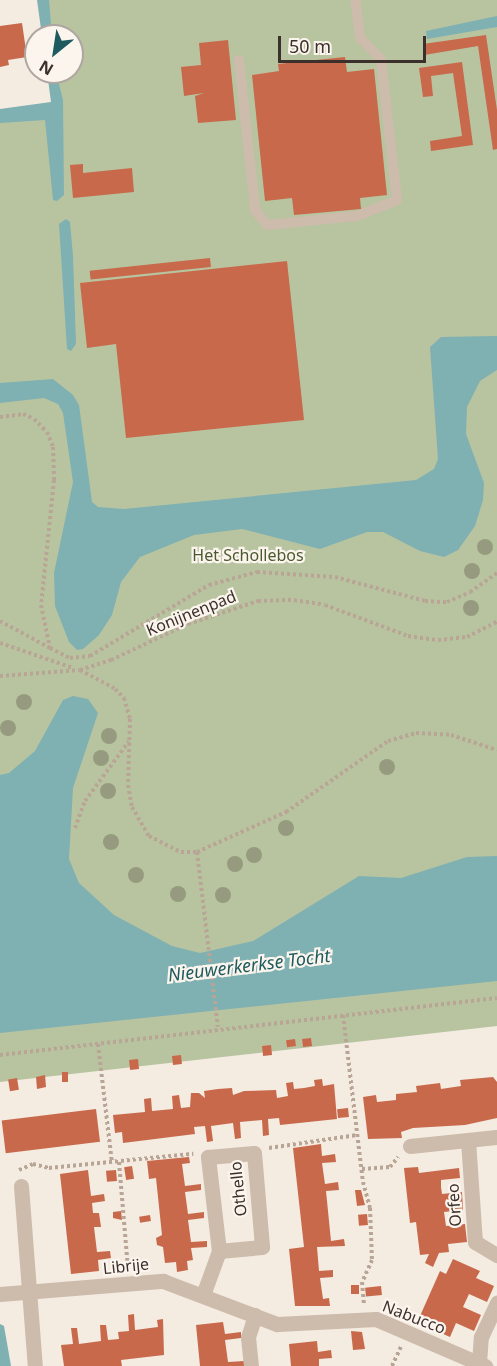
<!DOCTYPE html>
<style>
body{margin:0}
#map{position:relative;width:497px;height:1366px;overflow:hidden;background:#f4ebe1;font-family:"Noto Sans",sans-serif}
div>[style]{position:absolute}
.green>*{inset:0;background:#b8c4a0}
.water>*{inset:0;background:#7fb0b2}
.building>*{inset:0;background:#c8694b;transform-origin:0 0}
.path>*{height:4px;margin-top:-2px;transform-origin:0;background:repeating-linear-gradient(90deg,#b9a596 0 3px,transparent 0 6px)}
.lane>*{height:10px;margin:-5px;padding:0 5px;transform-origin:5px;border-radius:5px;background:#cdbbac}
.street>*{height:15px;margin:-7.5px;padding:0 7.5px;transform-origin:7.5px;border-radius:7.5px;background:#cdbbac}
.trees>*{width:16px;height:16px;margin:-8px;border-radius:50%;background:#969b7f}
span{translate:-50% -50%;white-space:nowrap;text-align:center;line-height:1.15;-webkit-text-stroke:4.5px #fbf5ee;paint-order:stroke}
.park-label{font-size:16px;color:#4a5a2e}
.street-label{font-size:16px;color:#3b302b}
.water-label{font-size:18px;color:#1f5a5e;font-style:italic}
.north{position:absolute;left:24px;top:24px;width:60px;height:60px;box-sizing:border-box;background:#fbf5ee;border:2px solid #aea6a0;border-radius:50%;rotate:210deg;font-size:16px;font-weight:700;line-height:24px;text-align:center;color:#3b302b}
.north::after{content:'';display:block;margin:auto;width:21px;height:27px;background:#1f5a5e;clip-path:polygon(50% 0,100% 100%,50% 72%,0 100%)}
.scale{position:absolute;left:278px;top:36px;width:148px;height:27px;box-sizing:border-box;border:3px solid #3b302b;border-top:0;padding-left:8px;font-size:18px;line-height:21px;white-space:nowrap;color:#3b302b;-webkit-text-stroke:4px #fbf5ee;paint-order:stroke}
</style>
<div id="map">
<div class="green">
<div style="clip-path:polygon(44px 0,497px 0,497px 1026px,0 1082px,0 118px,58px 108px,53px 72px,72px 72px,72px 36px,49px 36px)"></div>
</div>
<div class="water">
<div style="clip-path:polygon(37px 0,49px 0,52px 36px,42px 36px)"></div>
<div style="clip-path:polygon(497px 16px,497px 27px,427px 39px,426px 31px)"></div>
<div style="clip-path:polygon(47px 72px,56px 72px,63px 100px,64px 195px,57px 201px,53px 200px,45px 120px,0 123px,0 109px,51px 102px)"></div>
<div style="clip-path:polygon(66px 219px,70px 222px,73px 256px,76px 344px,71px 351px,67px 349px,59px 224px)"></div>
<div style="clip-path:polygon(497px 336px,497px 370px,480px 381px,467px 407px,466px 434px,484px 483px,483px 500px,475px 526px,458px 550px,444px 557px,420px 551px,383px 532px,367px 532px,320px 549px,242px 529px,194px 535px,140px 557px,121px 582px,112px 615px,99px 635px,83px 649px,77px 650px,69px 642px,55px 606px,54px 573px,73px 482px,63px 413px,58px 404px,44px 398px,0 403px,0 383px,53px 379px,73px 395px,79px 405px,92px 502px,98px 507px,124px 509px,416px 480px,434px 469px,438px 459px,430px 347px,441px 337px)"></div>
<div style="clip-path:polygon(73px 696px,88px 699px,98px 713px,73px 788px,69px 859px,79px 883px,114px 915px,172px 946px,200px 953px,253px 941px,359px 876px,401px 878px,467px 857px,497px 856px,497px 981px,0 1033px,0 775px,9px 773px,35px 751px,63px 700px)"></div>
<div style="clip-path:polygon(0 1324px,4px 1326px,11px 1366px,0 1366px)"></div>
</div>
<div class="building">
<div style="clip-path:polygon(22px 23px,27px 57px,8px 60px,9px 65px,0 67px,0 26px)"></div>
<div style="clip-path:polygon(486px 35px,497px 110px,497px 149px,493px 150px,478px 46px,424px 55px,423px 44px)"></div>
<div style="clip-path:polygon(228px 40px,236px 120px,198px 123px,195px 96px,204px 93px,184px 96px,181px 67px,201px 65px,199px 43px)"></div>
<div style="clip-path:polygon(345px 57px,347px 72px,374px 69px,387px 195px,360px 198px,361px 209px,294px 215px,292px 198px,265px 201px,252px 75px,279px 71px,278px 64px)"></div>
<div style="clip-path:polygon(462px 62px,473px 145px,431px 151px,430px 141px,462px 136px,453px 73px,431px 76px,433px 96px,423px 97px,419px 68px)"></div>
<div style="clip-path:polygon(83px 164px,83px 173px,132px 168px,134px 192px,73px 198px,70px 165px)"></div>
<div style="left:210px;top:258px;width:9px;height:121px;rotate:84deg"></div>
<div style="clip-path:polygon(287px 261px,304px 420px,126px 438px,116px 344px,87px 348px,80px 283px)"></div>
<div style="left:311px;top:1038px;width:8px;height:9px;rotate:83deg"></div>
<div style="left:295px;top:1039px;width:7px;height:9px;rotate:82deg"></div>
<div style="left:271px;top:1045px;width:10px;height:9px;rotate:84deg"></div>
<div style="left:181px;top:1055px;width:9px;height:9px;rotate:84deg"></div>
<div style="left:138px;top:1059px;width:10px;height:9px;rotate:84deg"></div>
<div style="left:62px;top:1072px;width:6px;height:10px"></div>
<div style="clip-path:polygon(45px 1075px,46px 1087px,37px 1089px,36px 1077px)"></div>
<div style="clip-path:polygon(493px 1077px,497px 1082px,497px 1118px,465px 1125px,413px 1128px,401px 1132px,402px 1138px,368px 1139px,363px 1097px,376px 1095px,377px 1102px,396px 1100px,396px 1094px,417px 1092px,416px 1086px,440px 1083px,441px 1089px,461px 1086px,460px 1080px)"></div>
<div style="left:17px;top:1078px;width:12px;height:9px;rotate:81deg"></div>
<div style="clip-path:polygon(322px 1079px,323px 1086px,334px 1084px,337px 1119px,280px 1125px,279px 1118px,268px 1119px,269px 1135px,263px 1136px,262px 1120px,240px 1122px,241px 1138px,235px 1139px,233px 1123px,211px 1126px,213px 1141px,207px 1142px,205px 1126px,194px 1127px,195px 1134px,123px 1143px,122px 1132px,115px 1133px,113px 1115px,145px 1112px,144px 1099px,151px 1098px,152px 1111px,173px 1109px,172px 1096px,179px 1095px,181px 1108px,190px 1107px,191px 1093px,199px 1093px,205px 1098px,204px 1091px,218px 1089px,232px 1088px,233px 1095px,244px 1091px,276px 1090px,277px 1098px,288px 1096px,286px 1083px,293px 1082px,294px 1089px,304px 1088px,315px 1086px,314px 1080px)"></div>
<div style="left:348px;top:1108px;width:9px;height:11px;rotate:84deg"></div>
<div style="left:96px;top:1109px;width:33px;height:95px;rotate:83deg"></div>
<div style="clip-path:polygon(321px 1144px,322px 1156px,335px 1154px,336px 1162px,322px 1163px,325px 1184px,338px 1182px,339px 1190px,326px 1191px,331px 1241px,344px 1239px,345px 1246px,317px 1247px,319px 1271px,333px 1270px,333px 1277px,320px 1278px,323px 1299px,329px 1298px,330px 1306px,295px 1306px,289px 1249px,304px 1247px,293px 1148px)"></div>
<div style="clip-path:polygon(189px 1157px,190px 1163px,182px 1164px,185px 1186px,201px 1184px,201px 1190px,185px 1192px,188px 1214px,204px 1212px,204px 1218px,188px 1220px,191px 1242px,207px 1241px,207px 1247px,191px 1248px,193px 1260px,187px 1261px,188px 1270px,177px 1272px,176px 1262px,165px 1263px,163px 1247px,157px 1245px,156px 1238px,162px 1235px,156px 1178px,149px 1179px,147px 1161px)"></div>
<div style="left:132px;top:1166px;width:13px;height:8px;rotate:81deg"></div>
<div style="clip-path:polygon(418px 1167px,419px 1173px,459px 1168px,460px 1178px,441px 1180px,441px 1187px,442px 1194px,462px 1192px,463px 1210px,444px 1212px,446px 1226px,465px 1224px,467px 1242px,448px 1244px,449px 1252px,439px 1253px,433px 1267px,425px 1263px,429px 1254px,420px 1255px,416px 1222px,410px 1223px,404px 1168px)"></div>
<div style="clip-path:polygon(88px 1170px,91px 1196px,104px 1194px,105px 1201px,92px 1203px,93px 1213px,99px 1213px,101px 1227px,94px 1227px,97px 1252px,110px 1251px,111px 1258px,98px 1260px,99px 1271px,71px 1274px,60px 1174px)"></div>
<div style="left:116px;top:1170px;width:11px;height:10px;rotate:85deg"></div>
<div style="clip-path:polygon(355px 1190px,361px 1190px,365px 1205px,357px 1206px)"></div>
<div style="clip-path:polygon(121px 1211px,122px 1220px,113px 1218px,113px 1212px)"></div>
<div style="left:367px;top:1214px;width:11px;height:9px;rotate:85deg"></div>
<div style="left:150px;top:1215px;width:6px;height:11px;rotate:81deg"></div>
<div style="clip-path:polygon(453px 1259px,480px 1271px,476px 1278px,494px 1286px,487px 1302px,469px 1294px,463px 1307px,481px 1315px,474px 1331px,456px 1323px,450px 1337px,441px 1333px,444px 1327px,420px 1316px,440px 1271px,446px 1274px)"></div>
<div style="left:351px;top:1285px;width:8px;height:9px"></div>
<div style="left:381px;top:1286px;width:9px;height:16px;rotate:84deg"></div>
<div style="clip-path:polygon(134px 1314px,135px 1330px,158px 1327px,157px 1320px,163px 1319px,164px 1355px,121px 1360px,122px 1366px,64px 1366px,61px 1345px,73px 1344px,71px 1328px,77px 1328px,79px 1344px,101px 1341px,100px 1325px,106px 1325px,108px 1340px,119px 1339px,118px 1332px,129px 1331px,128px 1315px)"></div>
<div style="clip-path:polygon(223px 1322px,225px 1334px,241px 1332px,241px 1338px,225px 1340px,228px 1362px,244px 1361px,244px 1366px,200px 1366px,196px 1325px)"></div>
<div style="clip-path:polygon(351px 1331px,362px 1332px,365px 1349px,353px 1350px)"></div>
<div style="clip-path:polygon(317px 1341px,318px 1352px,331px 1350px,332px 1358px,319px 1359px,319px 1366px,291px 1366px,289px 1344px)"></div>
</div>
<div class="path">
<div style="left:0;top:417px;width:23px;rotate:-7deg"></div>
<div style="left:23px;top:414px;width:12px;rotate:24deg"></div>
<div style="left:34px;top:419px;width:18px;rotate:45deg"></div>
<div style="left:47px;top:432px;width:16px;rotate:68deg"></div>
<div style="left:53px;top:447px;width:33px;rotate:88deg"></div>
<div style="left:54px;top:480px;width:126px;rotate:95.9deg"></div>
<div style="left:41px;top:605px;width:44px;rotate:78.2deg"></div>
<div style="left:50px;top:648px;width:57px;rotate:-151.6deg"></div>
<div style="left:0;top:643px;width:77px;rotate:18.9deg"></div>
<div style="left:50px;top:648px;width:22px;rotate:27deg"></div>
<div style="left:70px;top:658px;width:20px;rotate:-6deg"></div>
<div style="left:90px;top:656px;width:139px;rotate:-30.8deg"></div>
<div style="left:209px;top:585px;width:50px;rotate:-15.2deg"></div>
<div style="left:257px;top:572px;width:78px;rotate:3.7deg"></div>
<div style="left:335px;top:577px;width:93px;rotate:14.9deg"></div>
<div style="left:425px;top:601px;width:22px;rotate:3deg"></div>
<div style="left:447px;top:602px;width:25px;rotate:-23deg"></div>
<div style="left:470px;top:592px;width:33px;rotate:-35deg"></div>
<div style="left:80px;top:670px;width:33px;rotate:-18deg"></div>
<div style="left:111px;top:660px;width:85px;rotate:-25.1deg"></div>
<div style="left:188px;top:624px;width:74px;rotate:-18.2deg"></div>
<div style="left:258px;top:601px;width:36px;rotate:-2deg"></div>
<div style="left:294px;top:600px;width:31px;rotate:9deg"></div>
<div style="left:325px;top:605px;width:89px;rotate:20.5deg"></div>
<div style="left:408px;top:636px;width:30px;rotate:8deg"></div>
<div style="left:438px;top:640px;width:29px;rotate:-6deg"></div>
<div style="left:467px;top:637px;width:34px;rotate:-27deg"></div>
<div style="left:0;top:676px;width:80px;rotate:-4.3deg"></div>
<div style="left:80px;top:670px;width:40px;rotate:28deg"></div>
<div style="left:115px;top:689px;width:13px;rotate:45deg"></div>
<div style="left:124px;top:698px;width:22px;rotate:74deg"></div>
<div style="left:130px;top:719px;width:66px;rotate:91.7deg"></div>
<div style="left:128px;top:785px;width:22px;rotate:80deg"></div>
<div style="left:132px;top:807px;width:34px;rotate:60deg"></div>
<div style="left:149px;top:836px;width:36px;rotate:27deg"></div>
<div style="left:181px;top:852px;width:16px"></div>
<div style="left:197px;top:852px;width:98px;rotate:-24.2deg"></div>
<div style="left:286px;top:812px;width:124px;rotate:-34.8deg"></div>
<div style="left:388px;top:741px;width:29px;rotate:-16deg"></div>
<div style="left:416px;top:733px;width:35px;rotate:3deg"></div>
<div style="left:451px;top:735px;width:48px;rotate:18.1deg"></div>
<div style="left:75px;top:828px;width:29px;rotate:-70deg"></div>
<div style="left:85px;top:801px;width:74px;rotate:-53.7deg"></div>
<div style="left:197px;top:852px;width:176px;rotate:83.2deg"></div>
<div style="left:343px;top:1015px;width:168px;rotate:83.2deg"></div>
<div style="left:363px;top:1182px;width:27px;rotate:75deg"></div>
<div style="left:370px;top:1208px;width:52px;rotate:87.8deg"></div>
<div style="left:372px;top:1260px;width:24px;rotate:114deg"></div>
<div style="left:362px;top:1282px;width:22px;rotate:85deg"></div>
<div style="left:98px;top:1044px;width:120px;rotate:83.3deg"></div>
<div style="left:0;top:1055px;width:500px;rotate:-6.54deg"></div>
<div style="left:269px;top:1148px;width:89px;rotate:-8.4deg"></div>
<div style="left:119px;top:1162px;width:107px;rotate:85.2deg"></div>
<div style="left:362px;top:1169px;width:28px;rotate:-4deg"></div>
<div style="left:390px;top:1167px;width:13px;rotate:-51deg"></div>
<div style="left:19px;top:1170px;width:15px;rotate:-23deg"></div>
<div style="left:33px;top:1164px;width:16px;rotate:14deg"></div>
<div style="left:49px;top:1168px;width:145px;rotate:-5.6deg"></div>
<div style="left:392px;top:1366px;width:21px;rotate:-65deg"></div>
</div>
<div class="lane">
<div style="left:239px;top:60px;width:151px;rotate:83.9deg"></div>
<div style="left:255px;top:210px;width:19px;rotate:51deg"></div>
<div style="left:267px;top:225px;width:90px;rotate:-5.7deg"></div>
<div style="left:357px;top:216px;width:43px;rotate:-21.8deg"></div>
<div style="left:397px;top:200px;width:142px;rotate:-96.5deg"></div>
<div style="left:381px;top:59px;width:30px;rotate:-135deg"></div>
<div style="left:360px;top:38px;width:38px;rotate:-97deg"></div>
</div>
<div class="street">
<div style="left:468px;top:1140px;width:102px;rotate:86.1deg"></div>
<div style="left:475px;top:1242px;width:26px;rotate:31deg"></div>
<div style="left:410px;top:1146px;width:87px;rotate:-5.9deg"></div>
<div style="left:21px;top:1186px;width:181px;rotate:85.6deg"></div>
<div style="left:0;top:1294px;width:164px;rotate:-4.6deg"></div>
<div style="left:163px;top:1281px;width:122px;rotate:20.7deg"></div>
<div style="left:277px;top:1324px;width:99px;rotate:-2.9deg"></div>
<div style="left:376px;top:1319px;width:119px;rotate:23.3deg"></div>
<div style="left:203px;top:1295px;width:47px;rotate:-70deg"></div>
<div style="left:219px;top:1251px;width:95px;rotate:-96.7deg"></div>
<div style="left:208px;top:1157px;width:46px;rotate:-5deg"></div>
<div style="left:254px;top:1153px;width:94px;rotate:85.1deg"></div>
<div style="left:262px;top:1247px;width:43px;rotate:174.7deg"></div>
<div style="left:479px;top:1363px;width:26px;rotate:-86deg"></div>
<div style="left:481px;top:1337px;width:38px;rotate:-65deg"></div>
<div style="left:251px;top:1366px;width:29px;rotate:-96deg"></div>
<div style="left:248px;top:1337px;width:23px;rotate:-72deg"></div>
</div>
<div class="trees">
<div style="left:485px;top:547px"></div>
<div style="left:472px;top:571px"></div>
<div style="left:471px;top:608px"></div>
<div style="left:24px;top:702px"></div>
<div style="left:8px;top:728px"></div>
<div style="left:109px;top:736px"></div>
<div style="left:101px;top:758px"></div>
<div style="left:387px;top:767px"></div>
<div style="left:108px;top:791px"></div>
<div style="left:286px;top:828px"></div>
<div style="left:111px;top:842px"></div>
<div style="left:254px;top:855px"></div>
<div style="left:235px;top:864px"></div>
<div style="left:136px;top:875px"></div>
<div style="left:178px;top:894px"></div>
<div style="left:223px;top:895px"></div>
</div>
<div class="park-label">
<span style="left:248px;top:555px">Het Schollebos</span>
</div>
<div class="street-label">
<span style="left:191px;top:613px;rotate:-22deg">Konijnenpad</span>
<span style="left:238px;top:1189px;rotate:-96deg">Othello</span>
<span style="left:454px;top:1205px;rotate:-94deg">Orfeo</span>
<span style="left:126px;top:1266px;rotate:-6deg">Librije</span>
<span style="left:414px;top:1317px;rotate:21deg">Nabucco</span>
</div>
<div class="water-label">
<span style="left:249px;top:965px;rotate:-7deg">Nieuwerkerkse Tocht</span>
</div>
<div class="north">N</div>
<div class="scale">50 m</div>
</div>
